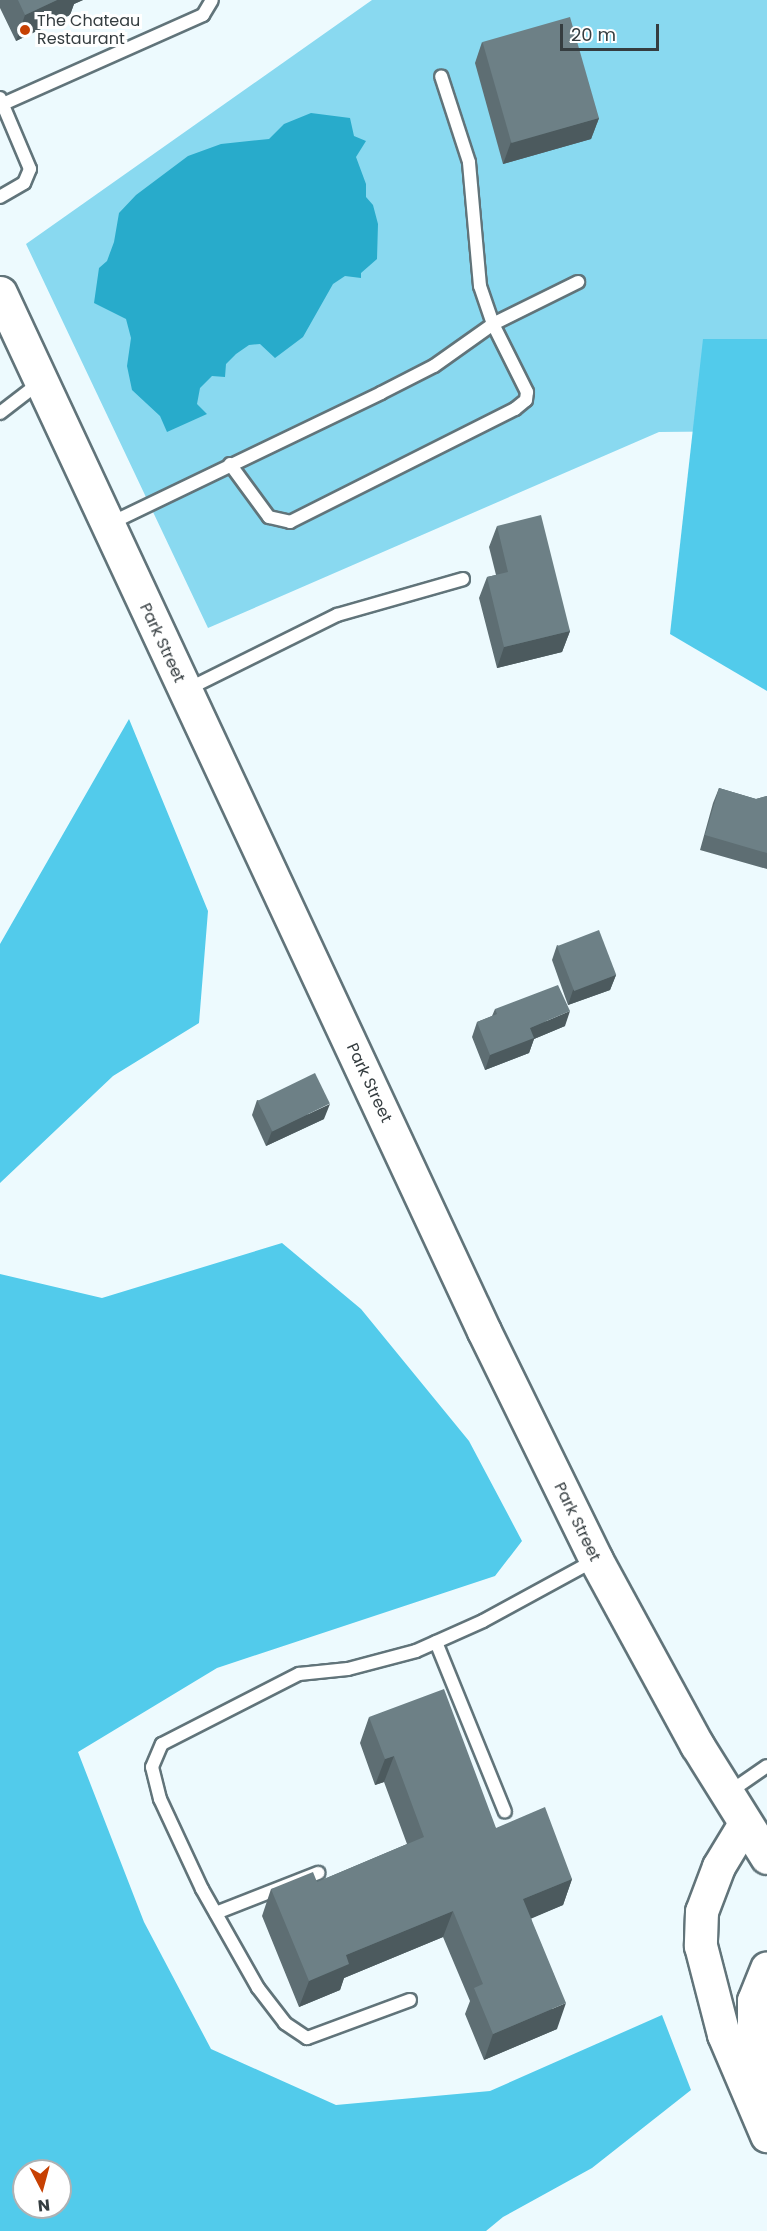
<!DOCTYPE html>
<style>
body{margin:0}
#map{position:relative;width:767px;height:2231px;overflow:hidden;background:#edfafe;font-family:Poppins,sans-serif}
div>[style]{position:absolute}
.green>*{inset:0;background:#89d9f0}
.forest>*{inset:0;background:#52cbeb}
.water>*{inset:0;background:#28abcb}
.roads{filter:drop-shadow(2px 0 #61747a) drop-shadow(-2px 0 #61747a) drop-shadow(0 2px #61747a) drop-shadow(0 -2px #61747a)}
.service>*{height:12px;margin:-6px;padding:0 6px;transform-origin:6px;border-radius:6px;background:#fff}
.tertiary>*{height:32px;margin:-16px;padding:0 16px;transform-origin:16px;border-radius:16px;background:#fff}
.secondary>*{height:33px;margin:-16.5px;padding:0 16.5px;transform-origin:16.5px;border-radius:16.5px;background:#fff}
.wall>*{inset:0;background:#5e6e73}
.shaded-wall>*{inset:0;background:#4c5a5e}
.building>*{inset:0;background:#6d8086;transform-origin:0 0}
.dots>*{width:16px;height:16px;translate:-50% -50%;box-sizing:border-box;border:3px solid #fff;border-radius:50%}
span{translate:-50% -50%;white-space:nowrap;text-align:center;line-height:1.15;-webkit-text-stroke:6px #fff;paint-order:stroke}
.poi-label{font-size:16px;color:#353d40}
.left{translate:0 -50%;text-align:left}
.street-label{font-size:16px;color:#353d40}
.north{position:absolute;left:12px;top:2159px;width:60px;height:60px;box-sizing:border-box;background:#fff;border:2px solid #aeb1b3;border-radius:50%;rotate:174deg;font-size:16px;font-weight:700;line-height:24px;text-align:center;color:#353d40}
.north::after{content:'';display:block;margin:auto;width:21px;height:27px;background:#c74103;clip-path:polygon(50% 0,100% 100%,50% 72%,0 100%)}
.scale{position:absolute;left:560px;top:24px;width:99px;height:27px;box-sizing:border-box;border:3px solid #353d40;border-top:0;padding-left:8px;font-size:18px;line-height:21px;white-space:nowrap;color:#353d40;-webkit-text-stroke:4px #fff;paint-order:stroke}
</style>
<div id="map">
<div class="green">
<div style="clip-path:polygon(372px 0,767px 0,767px 431px,659px 432px,208px 628px,26px 244px)"></div>
</div>
<div class="forest">
<div style="clip-path:polygon(703px 339px,767px 339px,767px 691px,670px 634px)"></div>
<div style="clip-path:polygon(129px 719px,208px 911px,199px 1023px,113px 1076px,0 1183px,0 944px)"></div>
<div style="clip-path:polygon(evenodd,282px 1243px,361px 1309px,469px 1441px,522px 1541px,495px 1576px,217px 1668px,78px 1752px,144px 1922px,211px 2049px,336px 2105px,490px 2091px,662px 2015px,691px 2090px,592px 2168px,503px 2217px,486px 2231px,0 2231px,0 1274px,102px 1298px,282px 1243px,24px 2171px,60px 2171px,60px 2207px,24px 2207px,24px 2171px)"></div>
</div>
<div class="water">
<div style="clip-path:polygon(311px 113px,350px 118px,354px 136px,366px 141px,356px 157px,366px 184px,366px 197px,373px 205px,378px 224px,377px 259px,361px 273px,361px 278px,345px 276px,333px 284px,303px 337px,275px 358px,260px 344px,249px 345px,236px 354px,226px 364px,225px 377px,212px 376px,200px 388px,197px 404px,207px 414px,167px 432px,160px 416px,132px 390px,127px 366px,131px 338px,126px 319px,94px 303px,99px 268px,107px 261px,114px 242px,119px 213px,136px 195px,188px 156px,221px 144px,269px 139px,284px 124px)"></div>
</div>
<div class="roads">
<div class="service">
<div style="left:0;top:98px;width:77px;rotate:67.1deg"></div>
<div style="left:30px;top:169px;width:15px;rotate:113deg"></div>
<div style="left:24px;top:183px;width:28px;rotate:150deg"></div>
<div style="left:3px;top:104px;width:219px;rotate:-24deg"></div>
<div style="left:203px;top:15px;width:17px;rotate:-59deg"></div>
<div style="left:0;top:413px;width:49px;rotate:-37.6deg"></div>
<div style="left:230px;top:464px;width:66px;rotate:53.7deg"></div>
<div style="left:269px;top:517px;width:22px;rotate:13deg"></div>
<div style="left:290px;top:522px;width:252px;rotate:-26.7deg"></div>
<div style="left:515px;top:409px;width:14px;rotate:-39deg"></div>
<div style="left:526px;top:400px;width:8px;rotate:-83deg"></div>
<div style="left:527px;top:392px;width:76px;rotate:-116.6deg"></div>
<div style="left:493px;top:324px;width:95px;rotate:-26.3deg"></div>
<div style="left:109px;top:524px;width:302px;rotate:-25.7deg"></div>
<div style="left:381px;top:393px;width:59px;rotate:-27deg"></div>
<div style="left:434px;top:366px;width:72px;rotate:-35.4deg"></div>
<div style="left:493px;top:324px;width:40px;rotate:-108.9deg"></div>
<div style="left:480px;top:286px;width:124px;rotate:-95.1deg"></div>
<div style="left:469px;top:162px;width:90px;rotate:-108deg"></div>
<div style="left:186px;top:690px;width:169px;rotate:-26.4deg"></div>
<div style="left:337px;top:615px;width:131px;rotate:-15.9deg"></div>
<div style="left:436px;top:1642px;width:183px;rotate:67.9deg"></div>
<div style="left:728px;top:1793px;width:47px;rotate:-34.7deg"></div>
<div style="left:216px;top:1913px;width:110px;rotate:-21.4deg"></div>
<div style="left:410px;top:2000px;width:110px;rotate:159.7deg"></div>
<div style="left:307px;top:2038px;width:27px;rotate:-146deg"></div>
<div style="left:285px;top:2023px;width:44px;rotate:-127.6deg"></div>
<div style="left:258px;top:1988px;width:114px;rotate:-119.5deg"></div>
<div style="left:202px;top:1889px;width:99px;rotate:-115deg"></div>
<div style="left:160px;top:1799px;width:33px;rotate:-104deg"></div>
<div style="left:152px;top:1767px;width:25px;rotate:-67deg"></div>
<div style="left:162px;top:1744px;width:154px;rotate:-27.1deg"></div>
<div style="left:299px;top:1674px;width:49px;rotate:-5.8deg"></div>
<div style="left:348px;top:1669px;width:70px;rotate:-14.8deg"></div>
<div style="left:416px;top:1651px;width:73px;rotate:-24.1deg"></div>
<div style="left:483px;top:1621px;width:128px;rotate:-28.6deg"></div>
</div>
<div class="tertiary">
<div style="left:745px;top:1824px;width:50px;rotate:121.2deg"></div>
<div style="left:719px;top:1867px;width:48px;rotate:110.7deg"></div>
<div style="left:702px;top:1912px;width:34px;rotate:92deg"></div>
<div style="left:701px;top:1946px;width:92px;rotate:75.5deg"></div>
<div style="left:724px;top:2035px;width:110px;rotate:66.9deg"></div>
<div style="left:765px;top:2102px;width:72px;rotate:-98.8deg"></div>
<div style="left:754px;top:2031px;width:30px;rotate:-90deg"></div>
<div style="left:754px;top:2001px;width:35px;rotate:-68deg"></div>
</div>
<div class="secondary">
<div style="left:0;top:293px;width:1145px;rotate:65deg"></div>
<div style="left:484px;top:1331px;width:255px;rotate:63.9deg"></div>
<div style="left:596px;top:1560px;width:211px;rotate:61.4deg"></div>
<div style="left:697px;top:1745px;width:132px;rotate:58deg"></div>
</div>
</div>
<div class="wall">
<div style="clip-path:polygon(0 0,83px 0,74px 4px,70px 15px,16px 41px,0 8px)"></div>
<div style="clip-path:polygon(482px 42px,599px 118px,591px 139px,503px 164px,475px 63px)"></div>
<div style="clip-path:polygon(497px 526px,570px 631px,562px 652px,497px 668px,479px 598px,487px 577px,496px 575px,489px 547px)"></div>
<div style="clip-path:polygon(719px 788px,756px 799px,767px 796px,767px 869px,700px 850px,713px 803px)"></div>
<div style="clip-path:polygon(557px 945px,616px 975px,610px 990px,568px 1005px,552px 960px)"></div>
<div style="clip-path:polygon(495px 1009px,565px 1026px,534px 1039px,529px 1053px,485px 1070px,472px 1037px,477px 1022px,492px 1016px)"></div>
<div style="clip-path:polygon(257px 1100px,324px 1119px,266px 1146px,252px 1115px)"></div>
<div style="clip-path:polygon(369px 1717px,496px 1828px,572px 1879px,563px 1905px,531px 1918px,557px 2029px,484px 2060px,465px 2014px,470px 2001px,443px 1937px,344px 1978px,340px 1990px,299px 2007px,262px 1916px,271px 1889px,317px 1882px,407px 1844px,384px 1782px,375px 1785px,360px 1743px)"></div>
</div>
<div class="shaded-wall">
<div style="clip-path:polygon(57px 0,83px 0,74px 4px,70px 15px,16px 41px,25px 15px)"></div>
<div style="clip-path:polygon(599px 118px,591px 139px,503px 164px,511px 142px)"></div>
<div style="clip-path:polygon(570px 631px,562px 652px,497px 668px,504px 647px)"></div>
<div style="clip-path:polygon(616px 975px,610px 990px,568px 1005px,573px 990px)"></div>
<div style="clip-path:polygon(570px 1011px,565px 1026px,534px 1039px,529px 1053px,485px 1070px,490px 1055px,530px 1028px)"></div>
<div style="clip-path:polygon(330px 1104px,324px 1119px,266px 1146px,272px 1131px)"></div>
<div style="clip-path:polygon(394px 1756px,384px 1782px,375px 1785px,385px 1759px)"></div>
<div style="clip-path:polygon(572px 1879px,563px 1905px,514px 1926px,523px 1899px)"></div>
<div style="clip-path:polygon(453px 1911px,443px 1937px,344px 1978px,340px 1990px,299px 2007px,309px 1981px,346px 1955px)"></div>
<div style="clip-path:polygon(566px 2003px,557px 2029px,484px 2060px,493px 2034px)"></div>
</div>
<div class="building">
<div style="clip-path:polygon(18px 0,57px 0,25px 15px)"></div>
<div style="left:570px;top:17px;width:105px;height:91px;rotate:74deg"></div>
<div style="clip-path:polygon(541px 515px,570px 631px,504px 647px,487px 577px,508px 572px,497px 526px)"></div>
<div style="clip-path:polygon(719px 788px,756px 799px,767px 796px,767px 853px,705px 835px)"></div>
<div style="left:599px;top:930px;width:48px;height:45px;rotate:69deg"></div>
<div style="clip-path:polygon(558px 985px,570px 1011px,530px 1028px,534px 1038px,490px 1055px,477px 1022px,497px 1014px,495px 1009px)"></div>
<div style="left:315px;top:1073px;width:34px;height:64px;rotate:64deg"></div>
<div style="clip-path:polygon(444px 1689px,496px 1828px,545px 1807px,572px 1879px,523px 1899px,566px 2003px,493px 2034px,474px 1988px,483px 1984px,453px 1911px,346px 1955px,349px 1964px,309px 1981px,271px 1889px,313px 1872px,317px 1882px,424px 1837px,394px 1756px,385px 1759px,369px 1717px)"></div>
</div>
<div class="dots">
<div style="left:25px;top:30px;background:#c74103"></div>
</div>
<div class="poi-label">
<span class="left" style="left:37px;top:30px">The Chateau<br>Restaurant</span>
</div>
<div class="street-label">
<span style="left:162px;top:643px;rotate:65deg">Park Street</span>
<span style="left:369px;top:1083px;rotate:65deg">Park Street</span>
<span style="left:577px;top:1522px;rotate:64deg">Park Street</span>
</div>
<div class="north">N</div>
<div class="scale">20 m</div>
</div>
